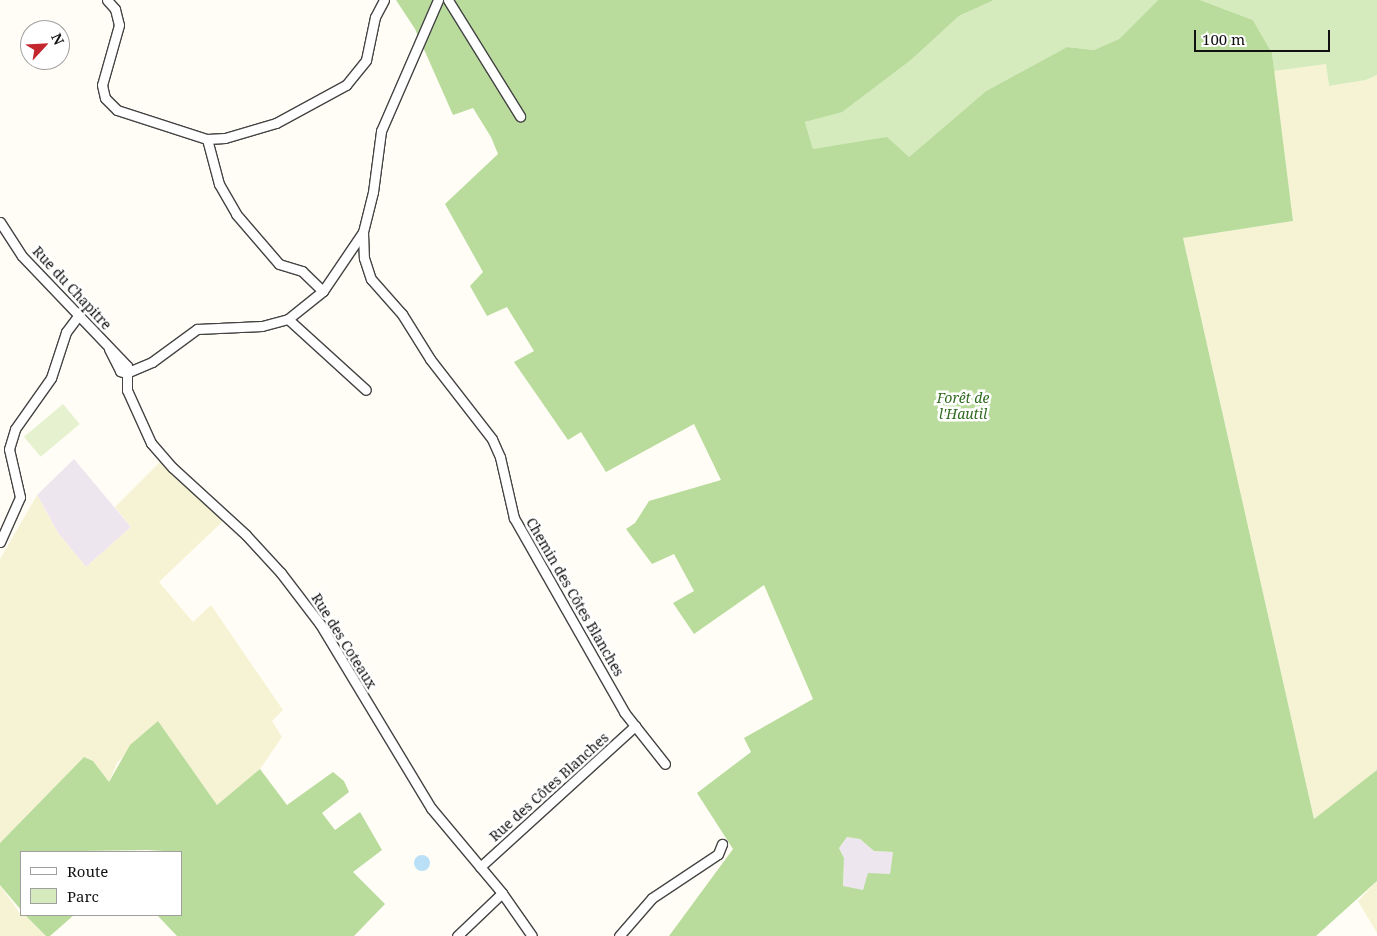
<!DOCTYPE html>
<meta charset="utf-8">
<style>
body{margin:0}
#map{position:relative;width:1377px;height:936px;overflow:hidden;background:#fffdf5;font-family:"Noto Serif",serif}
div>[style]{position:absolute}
.industrial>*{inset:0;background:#eee6ef}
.farmland>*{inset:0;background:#f6f3d4}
.green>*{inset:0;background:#d5ebbd}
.forest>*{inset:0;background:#b9dc9c}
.pitch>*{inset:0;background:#e6f2cf;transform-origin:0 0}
.water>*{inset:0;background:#b9e0f7}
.round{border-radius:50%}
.roads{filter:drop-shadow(1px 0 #444) drop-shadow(-1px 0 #444) drop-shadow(0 1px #444) drop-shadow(0 -1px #444)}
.street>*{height:9px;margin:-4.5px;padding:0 4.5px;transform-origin:4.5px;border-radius:4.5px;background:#fff}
span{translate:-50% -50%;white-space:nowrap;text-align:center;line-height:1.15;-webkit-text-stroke:5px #fff;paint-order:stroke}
.street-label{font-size:14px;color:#111}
.park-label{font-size:14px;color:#2f6b1f;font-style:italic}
.legend{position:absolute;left:20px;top:851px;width:162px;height:65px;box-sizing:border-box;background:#fff;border:1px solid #a0a0a0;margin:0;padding:6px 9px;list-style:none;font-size:15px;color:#111}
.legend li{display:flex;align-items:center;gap:10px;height:25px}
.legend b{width:25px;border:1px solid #a0a0a0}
.north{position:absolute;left:20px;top:20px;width:50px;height:50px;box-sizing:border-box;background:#fff;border:1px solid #a0a0a0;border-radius:50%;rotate:65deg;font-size:14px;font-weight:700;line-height:20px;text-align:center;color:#111}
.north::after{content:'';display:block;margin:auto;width:18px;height:22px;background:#c4262e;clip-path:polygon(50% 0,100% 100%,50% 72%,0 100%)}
.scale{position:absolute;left:1194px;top:30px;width:136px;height:22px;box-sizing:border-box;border:2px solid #111;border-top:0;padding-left:6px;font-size:15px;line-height:18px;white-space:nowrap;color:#111;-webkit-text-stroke:4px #fff;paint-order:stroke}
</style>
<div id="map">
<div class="industrial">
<div style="clip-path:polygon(74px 459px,131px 527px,86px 567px,58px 533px,37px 495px)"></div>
<div style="clip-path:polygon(847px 837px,860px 839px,874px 851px,893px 852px,890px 875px,863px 890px,843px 887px,844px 858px,839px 848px)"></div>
</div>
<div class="farmland">
<div style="clip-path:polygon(1326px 63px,1329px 86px,1366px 80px,1377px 75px,1377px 770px,1314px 819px,1183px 238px,1293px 221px,1274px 71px)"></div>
<div style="clip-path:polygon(161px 461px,223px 521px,159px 582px,193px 622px,211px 605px,283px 710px,272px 721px,282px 737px,260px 769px,217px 805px,158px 721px,117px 763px,109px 782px,93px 761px,84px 757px,0 843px,0 559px,37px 495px,58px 533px,86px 567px,131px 527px,115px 507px)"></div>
<div style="clip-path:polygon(1377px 881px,1377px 933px,1358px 901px)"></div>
<div style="clip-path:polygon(0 885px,21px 915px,25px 915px,46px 936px,0 936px)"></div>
</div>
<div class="green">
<div style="clip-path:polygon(994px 0,1158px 0,1119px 39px,1094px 50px,1067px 47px,986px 91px,909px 157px,843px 145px,813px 149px,805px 122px,842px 111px,911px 60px,959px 16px)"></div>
<div style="clip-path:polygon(1200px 0,1377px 0,1377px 75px,1366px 80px,1329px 86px,1326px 64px,1274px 71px,1272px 53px,1253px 20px)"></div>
</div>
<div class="forest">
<div style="clip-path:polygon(evenodd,396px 0,994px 0,959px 16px,911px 60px,842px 112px,805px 122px,813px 149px,887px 137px,909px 157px,986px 91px,1067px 47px,1094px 50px,1119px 39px,1158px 0,1200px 0,1253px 20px,1272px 53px,1293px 221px,1183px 238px,1314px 819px,1377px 770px,1377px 881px,1316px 936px,669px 936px,733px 849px,697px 793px,751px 752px,744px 738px,813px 699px,764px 585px,694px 634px,673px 603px,694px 591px,674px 554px,652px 564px,626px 529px,635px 523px,649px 501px,721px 480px,694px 424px,606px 472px,581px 432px,568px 440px,514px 362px,534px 351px,507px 307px,487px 316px,470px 286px,483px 272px,445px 204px,498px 154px,491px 137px,473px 108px,453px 115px,415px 29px,396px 0,847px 837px,860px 839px,874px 851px,893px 852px,890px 874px,868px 873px,863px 890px,843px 886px,844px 858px,839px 848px,847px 837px)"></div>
<div style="clip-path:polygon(158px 721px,217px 805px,260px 769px,287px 805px,333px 772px,344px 781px,349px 792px,322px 813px,335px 830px,360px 812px,382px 850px,353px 872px,385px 904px,354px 936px,177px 936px,157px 915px,181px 915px,181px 852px,147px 850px,21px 852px,21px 910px,0 885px,0 843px,84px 757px,93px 761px,109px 782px,130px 745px)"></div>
<div style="clip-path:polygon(25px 915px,74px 915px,50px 936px,46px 936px)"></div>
</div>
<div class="pitch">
<div style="left:63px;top:404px;width:26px;height:51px;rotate:50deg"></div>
</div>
<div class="water">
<div class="round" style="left:414px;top:855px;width:16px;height:16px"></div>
</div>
<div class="roads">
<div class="street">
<div style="left:107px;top:0;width:12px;rotate:48deg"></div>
<div style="left:115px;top:9px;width:16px;rotate:76deg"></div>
<div style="left:119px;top:25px;width:62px;rotate:105.8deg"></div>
<div style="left:102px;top:85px;width:13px;rotate:77deg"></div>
<div style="left:105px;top:98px;width:17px;rotate:45deg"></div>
<div style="left:117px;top:110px;width:95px;rotate:17.9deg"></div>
<div style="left:207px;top:139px;width:18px;rotate:-3deg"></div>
<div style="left:225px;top:138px;width:53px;rotate:-16.4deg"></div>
<div style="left:276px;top:123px;width:80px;rotate:-28.5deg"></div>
<div style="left:346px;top:85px;width:32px;rotate:-51deg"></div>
<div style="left:366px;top:60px;width:44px;rotate:-78.2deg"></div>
<div style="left:375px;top:17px;width:19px;rotate:-62deg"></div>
<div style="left:448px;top:0;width:137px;rotate:58.2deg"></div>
<div style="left:207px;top:139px;width:47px;rotate:75.1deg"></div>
<div style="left:219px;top:184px;width:34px;rotate:60deg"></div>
<div style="left:236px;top:214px;width:66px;rotate:49.3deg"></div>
<div style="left:279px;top:264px;width:24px;rotate:17deg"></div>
<div style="left:302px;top:271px;width:29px;rotate:44deg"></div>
<div style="left:0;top:222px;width:40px;rotate:57.1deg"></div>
<div style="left:22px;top:256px;width:152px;rotate:46.3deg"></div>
<div style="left:127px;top:366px;width:24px;rotate:90deg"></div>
<div style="left:127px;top:390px;width:58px;rotate:65.6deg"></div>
<div style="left:151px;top:443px;width:33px;rotate:49deg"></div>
<div style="left:173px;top:468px;width:99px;rotate:42.5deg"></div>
<div style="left:246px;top:535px;width:52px;rotate:47.4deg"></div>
<div style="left:281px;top:573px;width:64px;rotate:52.6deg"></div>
<div style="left:320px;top:624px;width:215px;rotate:58.9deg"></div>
<div style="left:431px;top:808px;width:111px;rotate:50.1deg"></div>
<div style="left:502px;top:893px;width:52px;rotate:55.1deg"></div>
<div style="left:363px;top:232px;width:26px;rotate:88deg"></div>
<div style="left:364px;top:258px;width:22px;rotate:72deg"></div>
<div style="left:371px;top:279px;width:47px;rotate:48.5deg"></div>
<div style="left:402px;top:314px;width:53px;rotate:58.1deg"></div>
<div style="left:430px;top:359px;width:101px;rotate:52.2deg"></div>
<div style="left:492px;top:439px;width:20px;rotate:66deg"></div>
<div style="left:500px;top:457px;width:63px;rotate:77.1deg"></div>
<div style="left:514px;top:518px;width:223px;rotate:60.4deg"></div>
<div style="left:624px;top:712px;width:66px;rotate:51.7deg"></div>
<div style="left:288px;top:319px;width:105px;rotate:42.3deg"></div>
<div style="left:109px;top:349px;width:25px;rotate:63deg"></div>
<div style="left:120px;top:371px;width:6px;rotate:18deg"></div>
<div style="left:126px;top:373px;width:28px;rotate:-23deg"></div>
<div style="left:152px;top:362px;width:56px;rotate:-36.3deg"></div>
<div style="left:197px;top:329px;width:65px;rotate:-2.6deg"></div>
<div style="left:262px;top:326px;width:27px;rotate:-15deg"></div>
<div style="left:288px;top:319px;width:45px;rotate:-38.7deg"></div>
<div style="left:323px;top:291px;width:71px;rotate:-55.9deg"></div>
<div style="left:363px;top:232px;width:41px;rotate:-76deg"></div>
<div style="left:373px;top:192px;width:62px;rotate:-82.5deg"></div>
<div style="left:381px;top:131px;width:143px;rotate:-66.5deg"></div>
<div style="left:0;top:542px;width:49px;rotate:-66deg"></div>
<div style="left:20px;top:497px;width:49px;rotate:-102.9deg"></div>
<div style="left:9px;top:449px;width:21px;rotate:-73deg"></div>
<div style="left:15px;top:429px;width:62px;rotate:-54.8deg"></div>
<div style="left:51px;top:378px;width:48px;rotate:-71.9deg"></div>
<div style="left:66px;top:332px;width:21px;rotate:-53deg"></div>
<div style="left:480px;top:867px;width:210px;rotate:-42.3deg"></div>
<div style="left:457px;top:936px;width:62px;rotate:-43.7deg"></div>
<div style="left:619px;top:936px;width:50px;rotate:-49deg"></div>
<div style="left:652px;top:898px;width:79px;rotate:-33.7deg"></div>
<div style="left:718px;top:854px;width:11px;rotate:-68deg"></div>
</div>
</div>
<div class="street-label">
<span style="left:72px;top:288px;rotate:47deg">Rue du Chapitre</span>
<span style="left:575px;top:597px;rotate:60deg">Chemin des Côtes Blanches</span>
<span style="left:344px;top:641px;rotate:58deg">Rue des Coteaux</span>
<span style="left:549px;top:787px;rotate:-42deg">Rue des Côtes Blanches</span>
</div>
<div class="park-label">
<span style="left:963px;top:406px">Forêt de<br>l'Hautil</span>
</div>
<ul class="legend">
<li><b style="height:6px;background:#fff"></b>Route</li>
<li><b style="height:14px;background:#d5ebbd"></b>Parc</li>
</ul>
<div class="north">N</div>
<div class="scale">100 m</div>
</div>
